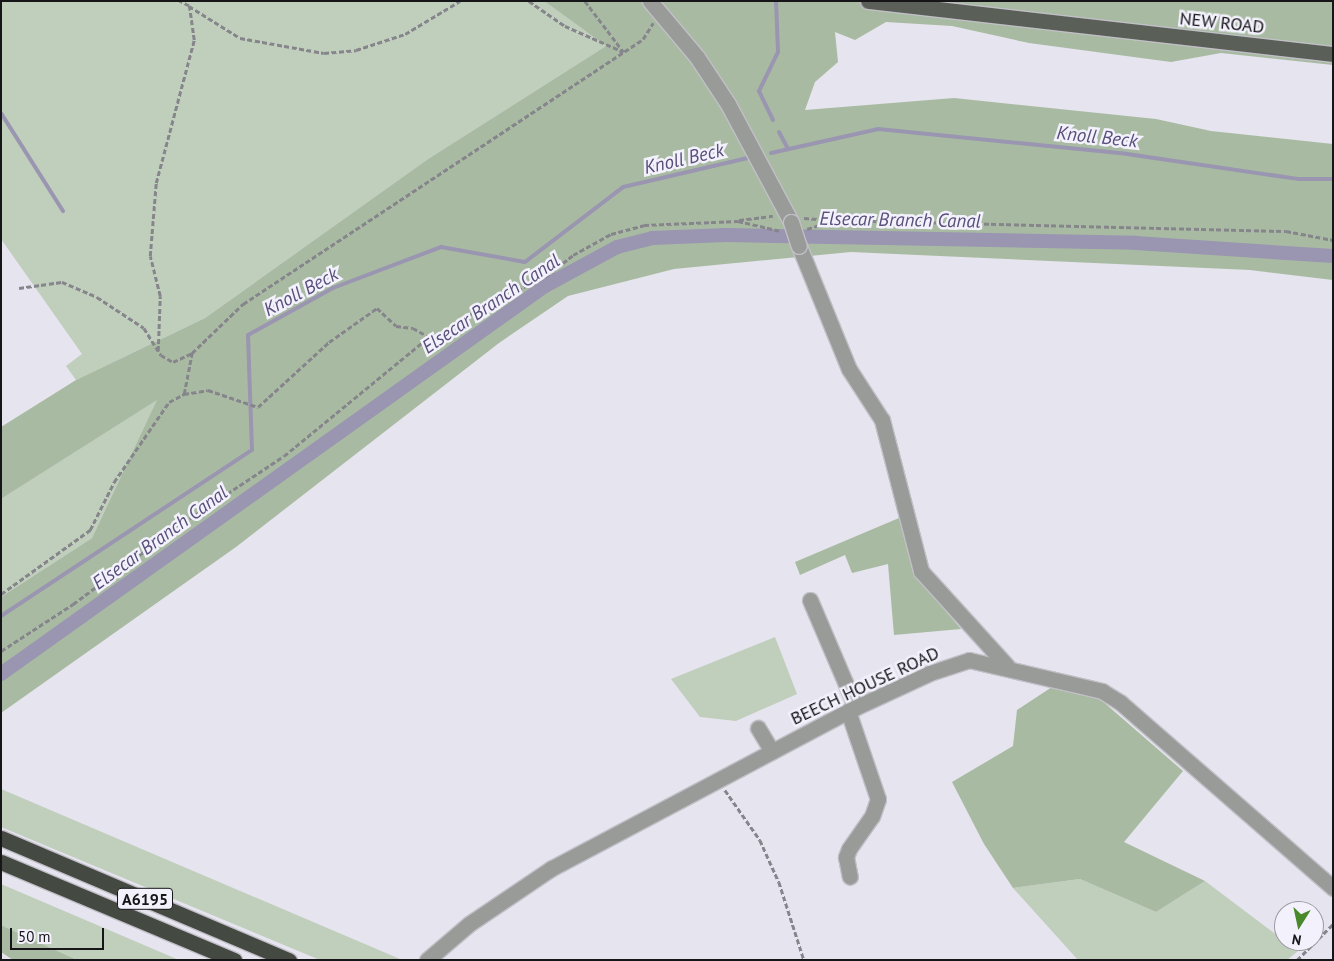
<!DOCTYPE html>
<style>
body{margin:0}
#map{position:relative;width:1334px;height:961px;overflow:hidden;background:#e6e4ee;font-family:"PT Sans",sans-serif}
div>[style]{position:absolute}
.green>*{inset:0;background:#c0cebc}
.forest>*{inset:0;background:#a8bba2}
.stream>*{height:4px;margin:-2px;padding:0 2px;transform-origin:2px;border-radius:2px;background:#9a95b1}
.canal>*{height:14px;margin:-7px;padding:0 7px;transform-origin:7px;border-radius:7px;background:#9a95b1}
.path>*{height:2.5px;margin-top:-1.25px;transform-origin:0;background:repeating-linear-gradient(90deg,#86858c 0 5px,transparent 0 7.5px)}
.roads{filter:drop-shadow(1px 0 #c1bfc7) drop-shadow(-1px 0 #c1bfc7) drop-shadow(0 1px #c1bfc7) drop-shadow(0 -1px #c1bfc7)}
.minor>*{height:15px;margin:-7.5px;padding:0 7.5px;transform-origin:7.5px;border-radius:7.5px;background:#999b98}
.major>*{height:15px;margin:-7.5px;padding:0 7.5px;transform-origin:7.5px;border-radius:7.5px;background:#5a5f58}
.highway>*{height:15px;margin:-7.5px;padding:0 7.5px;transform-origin:7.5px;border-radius:7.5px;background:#444942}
.bridges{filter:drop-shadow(1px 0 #c1bfc7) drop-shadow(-1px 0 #c1bfc7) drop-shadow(0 1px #c1bfc7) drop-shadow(0 -1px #c1bfc7)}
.minor-bridge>*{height:15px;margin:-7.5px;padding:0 7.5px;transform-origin:7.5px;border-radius:7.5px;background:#999b98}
span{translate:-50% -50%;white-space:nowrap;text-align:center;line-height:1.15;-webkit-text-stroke:5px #f3f1fc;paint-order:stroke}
.shield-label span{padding:1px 4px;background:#f3f1fc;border:1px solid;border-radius:4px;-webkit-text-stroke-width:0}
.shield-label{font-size:16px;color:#161518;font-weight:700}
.street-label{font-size:18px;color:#161518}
.water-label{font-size:19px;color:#584f7a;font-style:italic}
.frame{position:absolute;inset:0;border:2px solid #161518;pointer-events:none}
.north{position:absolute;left:1274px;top:901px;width:50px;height:50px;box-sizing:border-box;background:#f3f1fc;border:1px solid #9b99a1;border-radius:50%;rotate:190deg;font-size:14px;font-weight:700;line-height:20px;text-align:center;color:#161518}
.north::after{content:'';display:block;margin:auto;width:18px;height:22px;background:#49892b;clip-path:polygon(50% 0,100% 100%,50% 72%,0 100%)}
.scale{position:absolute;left:10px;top:928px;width:94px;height:22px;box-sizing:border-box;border:2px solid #161518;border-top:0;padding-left:6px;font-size:15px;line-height:18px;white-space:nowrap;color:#161518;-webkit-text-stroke:4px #f3f1fc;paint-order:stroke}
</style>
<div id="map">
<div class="green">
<div style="clip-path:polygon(1px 1px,544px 1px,606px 46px,428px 159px,205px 318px,76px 380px,66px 366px,82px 354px,1px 239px)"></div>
<div style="clip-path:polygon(158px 399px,92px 538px,1px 597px,1px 499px)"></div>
<div style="clip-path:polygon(775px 637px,797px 694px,736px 721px,700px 717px,671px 679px)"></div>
<div style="clip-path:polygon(1px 789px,400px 959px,320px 960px,1px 827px)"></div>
<div style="clip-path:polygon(1080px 879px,1156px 912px,1205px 881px,1298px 951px,1287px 960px,1078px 960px,1013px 888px)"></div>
<div style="clip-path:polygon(1px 884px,179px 960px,77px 960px,1px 925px)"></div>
</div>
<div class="forest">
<div style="clip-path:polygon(544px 1px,1333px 1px,1333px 65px,1221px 53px,1171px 62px,1029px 43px,952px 26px,886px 22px,855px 40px,835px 32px,838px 62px,815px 82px,805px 110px,954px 98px,1156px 119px,1211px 131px,1333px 144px,1333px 280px,1250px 270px,851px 252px,674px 269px,568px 296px,499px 343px,236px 547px,1px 713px,1px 597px,92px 538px,157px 400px,1px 499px,1px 427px,76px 380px,205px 318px,428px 159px,606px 46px)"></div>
<div style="clip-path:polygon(899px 518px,913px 572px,961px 629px,894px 635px,888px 564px,852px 573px,845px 555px,800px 575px,795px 562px)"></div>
<div style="clip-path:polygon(1055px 685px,1100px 699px,1183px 771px,1124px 842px,1205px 881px,1156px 912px,1080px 879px,1013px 888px,984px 844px,952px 782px,1013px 746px,1017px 710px)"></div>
<div style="clip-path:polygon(1px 925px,77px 960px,13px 960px,1px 952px)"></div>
</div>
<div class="stream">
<div style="left:1px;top:113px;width:116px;rotate:57.7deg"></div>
<div style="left:773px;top:120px;width:32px;rotate:-116deg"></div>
<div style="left:759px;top:91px;width:43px;rotate:-64deg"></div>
<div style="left:778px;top:52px;width:51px;rotate:-92.2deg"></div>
<div style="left:779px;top:132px;width:19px;rotate:62deg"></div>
<div style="left:771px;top:153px;width:110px;rotate:-12.6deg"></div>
<div style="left:878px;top:129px;width:250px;rotate:5.7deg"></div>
<div style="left:1127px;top:154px;width:174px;rotate:8.3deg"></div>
<div style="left:1299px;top:179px;width:34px"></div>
<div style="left:1px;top:616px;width:301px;rotate:-33.5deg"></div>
<div style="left:252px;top:450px;width:115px;rotate:-92deg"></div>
<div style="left:248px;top:335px;width:97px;rotate:-28.9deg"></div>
<div style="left:333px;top:288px;width:116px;rotate:-20.8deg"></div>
<div style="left:441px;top:247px;width:85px;rotate:10.1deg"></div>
<div style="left:525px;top:262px;width:123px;rotate:-37.4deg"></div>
<div style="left:623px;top:187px;width:128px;rotate:-13.1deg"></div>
</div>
<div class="canal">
<div style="left:1px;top:674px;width:668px;rotate:-35.5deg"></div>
<div style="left:545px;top:286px;width:82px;rotate:-28.4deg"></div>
<div style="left:617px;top:247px;width:36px;rotate:-14deg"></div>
<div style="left:652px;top:238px;width:74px;rotate:-2.3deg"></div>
<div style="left:726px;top:235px;width:410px;rotate:1.1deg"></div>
<div style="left:1136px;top:243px;width:197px;rotate:3.8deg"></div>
</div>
<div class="path">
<div style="left:529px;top:1px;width:44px;rotate:34.8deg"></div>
<div style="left:565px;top:26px;width:64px;rotate:23.8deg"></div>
<div style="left:585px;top:1px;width:63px;rotate:52.8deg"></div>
<div style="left:189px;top:6px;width:60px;rotate:32.1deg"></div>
<div style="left:240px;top:38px;width:85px;rotate:10.1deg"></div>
<div style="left:324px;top:53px;width:32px;rotate:-5deg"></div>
<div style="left:356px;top:50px;width:52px;rotate:-18.1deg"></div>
<div style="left:405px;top:34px;width:64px;rotate:-31deg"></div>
<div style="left:804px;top:218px;width:27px;rotate:4deg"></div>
<div style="left:739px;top:220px;width:34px;rotate:-7deg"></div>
<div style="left:807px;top:229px;width:28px;rotate:-18deg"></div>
<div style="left:834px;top:220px;width:452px;rotate:1.4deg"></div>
<div style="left:1286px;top:231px;width:48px;rotate:10.8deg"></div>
<div style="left:19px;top:288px;width:43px;rotate:-7.9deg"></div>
<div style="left:62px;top:282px;width:38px;rotate:23deg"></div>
<div style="left:97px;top:297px;width:56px;rotate:33.4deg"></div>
<div style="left:144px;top:328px;width:32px;rotate:58deg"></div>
<div style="left:161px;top:355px;width:14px;rotate:30deg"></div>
<div style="left:173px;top:362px;width:21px;rotate:-25deg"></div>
<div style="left:158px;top:351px;width:55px;rotate:-87.9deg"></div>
<div style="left:160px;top:296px;width:41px;rotate:-104deg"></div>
<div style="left:150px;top:256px;width:73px;rotate:-85.3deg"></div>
<div style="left:156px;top:183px;width:148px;rotate:-75.1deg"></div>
<div style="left:194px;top:40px;width:34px;rotate:-98deg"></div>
<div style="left:189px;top:6px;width:11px;rotate:-153deg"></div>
<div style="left:184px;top:394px;width:42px;rotate:-79deg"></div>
<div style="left:192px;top:353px;width:71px;rotate:-43.9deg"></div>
<div style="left:243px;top:304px;width:480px;rotate:-33.5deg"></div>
<div style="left:643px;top:39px;width:19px;rotate:-58deg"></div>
<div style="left:1px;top:594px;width:110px;rotate:-35.7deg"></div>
<div style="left:90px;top:530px;width:54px;rotate:-63.4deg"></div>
<div style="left:114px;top:482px;width:97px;rotate:-55.5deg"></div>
<div style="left:169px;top:402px;width:17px;rotate:-28deg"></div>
<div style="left:184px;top:394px;width:24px;rotate:-9deg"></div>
<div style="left:208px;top:390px;width:53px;rotate:18.8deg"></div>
<div style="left:258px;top:407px;width:96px;rotate:-42.5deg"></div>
<div style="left:329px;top:342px;width:59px;rotate:-35.3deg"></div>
<div style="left:377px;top:308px;width:26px;rotate:43deg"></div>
<div style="left:396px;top:326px;width:17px;rotate:7deg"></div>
<div style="left:413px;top:328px;width:18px;rotate:29deg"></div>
<div style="left:1px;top:651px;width:86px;rotate:-33.1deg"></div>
<div style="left:73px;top:604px;width:129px;rotate:-36.5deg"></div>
<div style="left:177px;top:527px;width:128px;rotate:-33.6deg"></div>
<div style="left:284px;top:456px;width:188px;rotate:-39.4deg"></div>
<div style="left:429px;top:337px;width:15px;rotate:-20deg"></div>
<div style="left:443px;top:332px;width:48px;rotate:-33deg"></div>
<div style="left:483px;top:306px;width:68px;rotate:-25.1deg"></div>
<div style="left:545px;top:277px;width:36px;rotate:-38deg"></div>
<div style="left:573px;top:255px;width:43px;rotate:-28.9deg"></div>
<div style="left:611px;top:234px;width:34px;rotate:-15deg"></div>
<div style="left:644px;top:225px;width:94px;rotate:-2.4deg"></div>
<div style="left:738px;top:221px;width:44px;rotate:13.1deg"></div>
<div style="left:725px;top:790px;width:61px;rotate:55deg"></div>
<div style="left:760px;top:840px;width:46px;rotate:65.7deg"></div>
<div style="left:779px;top:882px;width:82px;rotate:72.2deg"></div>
<div style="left:1297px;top:960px;width:51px;rotate:-45deg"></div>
</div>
<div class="roads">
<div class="minor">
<div style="left:650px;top:1px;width:73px;rotate:50deg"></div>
<div style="left:697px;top:57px;width:56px;rotate:56.6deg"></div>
<div style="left:728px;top:104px;width:134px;rotate:61.9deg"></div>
<div style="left:799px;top:246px;width:133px;rotate:67.9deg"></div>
<div style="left:849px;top:369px;width:61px;rotate:57.1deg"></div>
<div style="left:882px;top:420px;width:156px;rotate:75.5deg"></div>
<div style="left:921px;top:571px;width:128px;rotate:47.8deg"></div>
<div style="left:810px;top:600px;width:117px;rotate:66.9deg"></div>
<div style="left:848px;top:711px;width:93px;rotate:71.2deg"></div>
<div style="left:878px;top:799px;width:18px;rotate:109deg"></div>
<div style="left:872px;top:816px;width:40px;rotate:124.9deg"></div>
<div style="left:849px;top:849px;width:9px;rotate:111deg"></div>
<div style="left:846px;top:857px;width:20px;rotate:79deg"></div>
<div style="left:758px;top:728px;width:27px;rotate:59deg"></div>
<div style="left:427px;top:960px;width:55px;rotate:-40.6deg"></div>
<div style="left:469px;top:924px;width:100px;rotate:-34deg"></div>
<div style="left:552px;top:868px;width:335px;rotate:-27.9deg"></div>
<div style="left:848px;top:711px;width:90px;rotate:-24.9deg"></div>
<div style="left:930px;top:673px;width:41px;rotate:-18.4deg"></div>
<div style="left:969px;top:660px;width:137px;rotate:13.1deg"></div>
<div style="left:1102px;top:691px;width:22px;rotate:32deg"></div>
<div style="left:1121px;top:703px;width:281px;rotate:41.1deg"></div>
</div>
<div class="major">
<div style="left:868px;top:1px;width:468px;rotate:6.5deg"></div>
</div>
<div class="highway">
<div style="left:1px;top:838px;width:313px;rotate:23deg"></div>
<div style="left:1px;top:862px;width:253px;rotate:22.8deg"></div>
</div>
</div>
<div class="bridges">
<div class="minor-bridge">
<div style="left:791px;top:222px;width:25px;rotate:72deg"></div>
</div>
</div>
<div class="shield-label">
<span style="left:145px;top:899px">A6195</span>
</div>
<div class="street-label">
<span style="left:1222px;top:23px;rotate:6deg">NEW ROAD</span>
<span style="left:865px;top:686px;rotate:-25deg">BEECH HOUSE ROAD</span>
</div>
<div class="water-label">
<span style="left:1097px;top:137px;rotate:6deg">Knoll Beck</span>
<span style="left:684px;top:159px;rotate:-13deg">Knoll Beck</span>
<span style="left:900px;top:220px;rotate:1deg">Elsecar Branch Canal</span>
<span style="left:301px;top:292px;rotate:-28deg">Knoll Beck</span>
<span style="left:491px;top:304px;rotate:-34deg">Elsecar Branch Canal</span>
<span style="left:160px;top:538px;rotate:-36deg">Elsecar Branch Canal</span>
</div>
<div class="frame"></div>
<div class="north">N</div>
<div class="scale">50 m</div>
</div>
